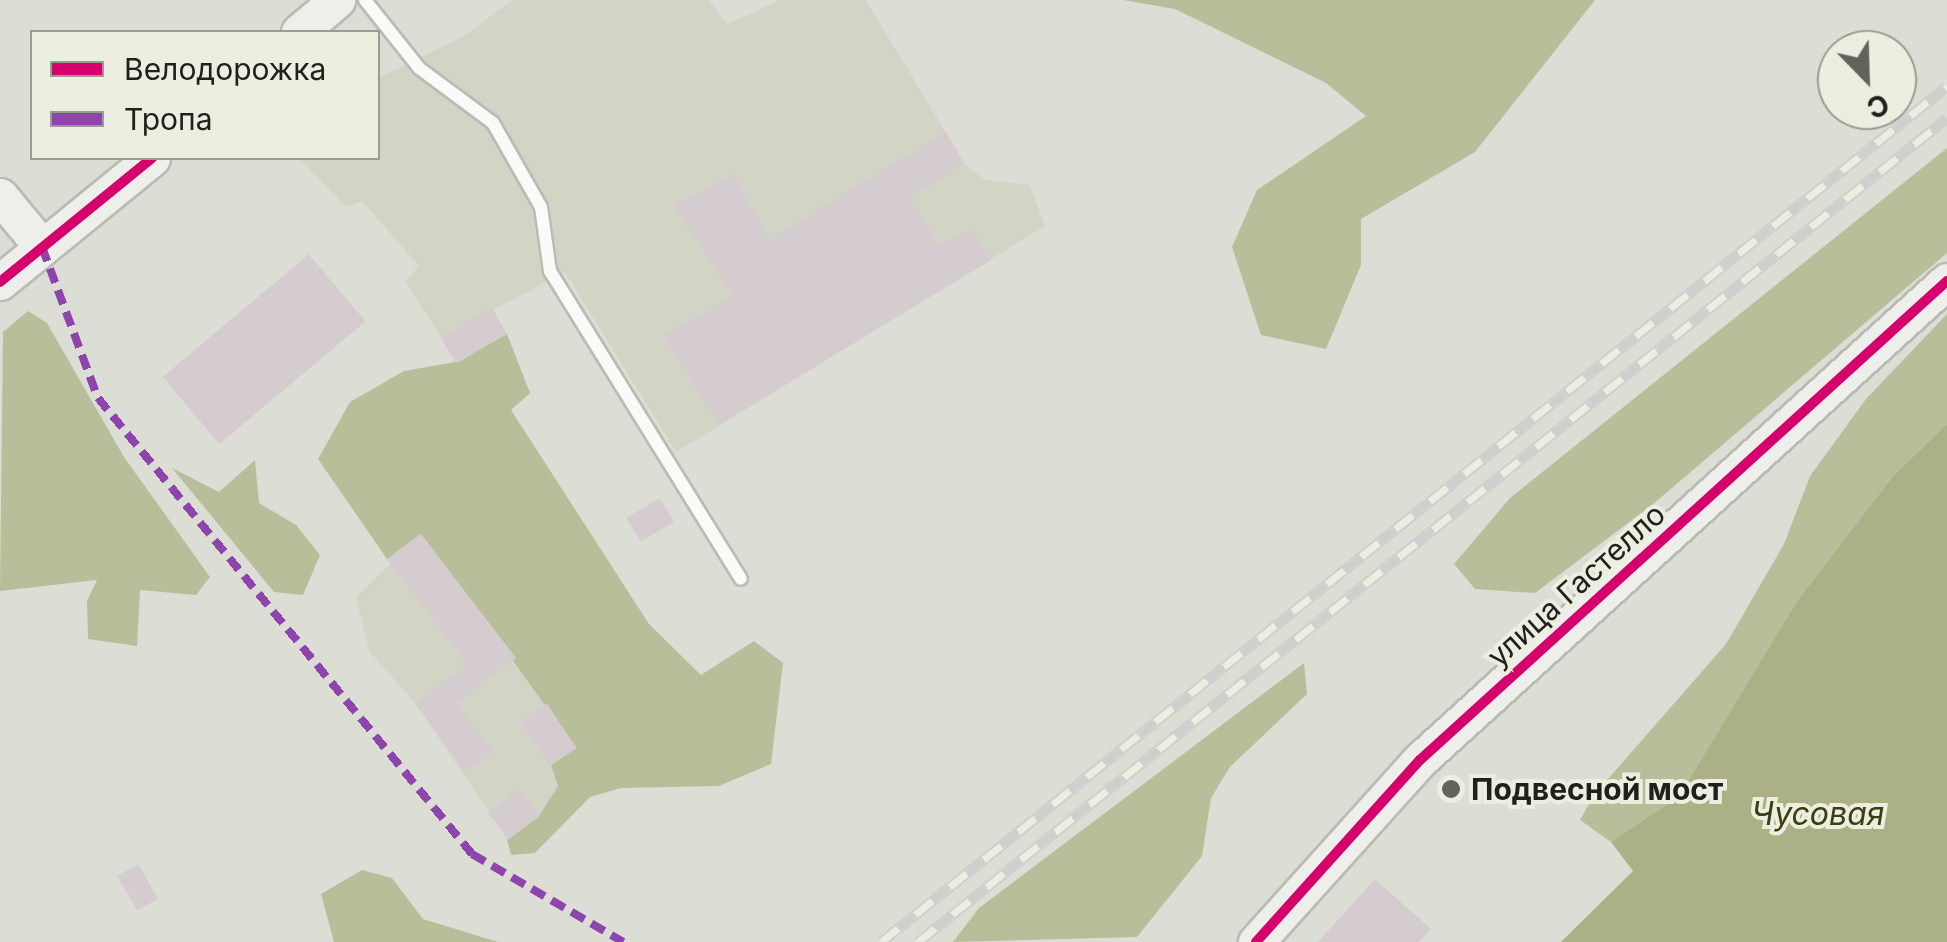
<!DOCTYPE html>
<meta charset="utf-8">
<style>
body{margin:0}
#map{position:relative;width:1947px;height:942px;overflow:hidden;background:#dcded6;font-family:Inter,sans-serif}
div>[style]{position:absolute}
.built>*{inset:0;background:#d2d5c6}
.forest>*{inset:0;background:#b9be9a}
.water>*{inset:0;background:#abb086}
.building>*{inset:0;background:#d5ccd0;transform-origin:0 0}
.roads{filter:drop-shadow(2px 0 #babbb5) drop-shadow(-2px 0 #babbb5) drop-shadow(0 2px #babbb5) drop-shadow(0 -2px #babbb5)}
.lane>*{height:12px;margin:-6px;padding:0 6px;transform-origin:6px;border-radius:6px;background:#fafaf9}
.secondary>*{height:35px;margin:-17.5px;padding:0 17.5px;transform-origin:17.5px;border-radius:17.5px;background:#eeeeea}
.rail>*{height:11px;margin-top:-5.5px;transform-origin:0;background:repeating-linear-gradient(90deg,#eceedf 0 22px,#ced0cd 0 44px);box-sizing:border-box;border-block:2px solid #ced0cd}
.quiet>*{height:8px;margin-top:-4px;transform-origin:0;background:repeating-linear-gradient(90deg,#8e44ad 0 15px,transparent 0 23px)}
.cycleway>*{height:10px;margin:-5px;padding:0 5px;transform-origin:5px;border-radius:5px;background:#d6006c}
.dots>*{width:28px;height:28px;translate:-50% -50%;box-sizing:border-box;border:5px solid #eceedf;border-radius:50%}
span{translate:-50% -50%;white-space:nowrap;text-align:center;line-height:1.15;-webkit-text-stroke:8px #eceedf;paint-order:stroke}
.street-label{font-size:30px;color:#20211c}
.poi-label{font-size:30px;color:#20211c;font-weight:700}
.left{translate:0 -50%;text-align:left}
.water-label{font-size:32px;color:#3a3e10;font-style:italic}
.legend{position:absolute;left:30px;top:30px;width:350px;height:130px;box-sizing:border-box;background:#eceedf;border:2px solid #9a9c91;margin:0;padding:12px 18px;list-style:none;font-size:30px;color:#20211c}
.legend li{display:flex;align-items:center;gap:20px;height:50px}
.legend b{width:50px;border:2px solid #9a9c91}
.north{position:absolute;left:1817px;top:30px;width:100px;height:100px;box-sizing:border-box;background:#eceedf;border:2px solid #9a9c91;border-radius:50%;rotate:157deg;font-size:28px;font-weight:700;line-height:40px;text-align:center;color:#20211c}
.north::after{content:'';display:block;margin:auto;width:35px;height:45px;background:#62635d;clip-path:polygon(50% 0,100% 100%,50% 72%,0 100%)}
</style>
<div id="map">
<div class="built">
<div style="clip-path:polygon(512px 0,709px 0,728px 24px,780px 0,866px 0,965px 164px,985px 180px,1030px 185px,1045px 226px,676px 452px,565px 272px,441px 337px,405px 281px,419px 266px,362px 201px,346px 207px,299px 158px,378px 158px,378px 78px,464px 36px)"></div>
<div style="clip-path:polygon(421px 534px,547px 704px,558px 786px,539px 816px,507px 839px,415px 703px,369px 651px,356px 597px)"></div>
</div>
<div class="forest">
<div style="clip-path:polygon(1123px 0,1595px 0,1475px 152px,1361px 219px,1361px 265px,1326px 349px,1261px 335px,1232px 247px,1257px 190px,1366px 116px,1326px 83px,1175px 9px)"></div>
<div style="clip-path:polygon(1947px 148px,1947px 253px,1652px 505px,1535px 593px,1475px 589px,1454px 564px,1510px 498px)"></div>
<div style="clip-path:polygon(28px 311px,47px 323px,124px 457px,210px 577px,196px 595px,140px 590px,137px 646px,88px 639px,87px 601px,97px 580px,0 591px,3px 332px)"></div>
<div style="clip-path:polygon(1947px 314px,1947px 424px,1893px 476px,1797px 601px,1679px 796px,1611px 842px,1580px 820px,1594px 795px,1726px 644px,1784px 544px,1810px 476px,1866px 399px)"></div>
<div style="clip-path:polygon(507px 334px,530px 393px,511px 410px,649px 624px,701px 675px,754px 641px,783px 663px,771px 764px,719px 786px,621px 788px,590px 797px,535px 853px,511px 855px,507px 839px,539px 816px,558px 786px,551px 765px,576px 748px,421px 534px,387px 559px,318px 459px,350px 402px,404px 371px,455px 362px)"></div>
<div style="clip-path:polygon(255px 460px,259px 503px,296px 525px,320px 555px,303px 595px,274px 592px,172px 468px,219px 492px)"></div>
<div style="clip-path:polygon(1304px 663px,1307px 694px,1230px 767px,1211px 798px,1202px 856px,1137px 937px,953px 942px,979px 908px)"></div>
<div style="clip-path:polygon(362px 870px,392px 878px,423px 919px,498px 942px,334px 942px,321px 894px)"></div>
</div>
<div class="water">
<div style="clip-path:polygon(1947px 424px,1947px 942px,1561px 942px,1633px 871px,1611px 842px,1679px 796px,1797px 601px,1893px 476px)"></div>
</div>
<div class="building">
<div style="clip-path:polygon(945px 132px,965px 164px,910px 197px,940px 246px,971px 228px,991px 260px,719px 425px,663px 335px,733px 296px,674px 206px,734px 174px,769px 240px)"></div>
<div style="left:309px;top:254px;width:88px;height:191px;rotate:50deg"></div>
<div style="left:492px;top:308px;width:30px;height:59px;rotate:60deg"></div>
<div style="left:660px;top:498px;width:28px;height:39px;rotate:60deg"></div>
<div style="clip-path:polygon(421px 534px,516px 658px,457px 703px,493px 751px,465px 772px,415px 703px,468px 664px,387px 559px)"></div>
<div style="left:547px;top:704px;width:53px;height:32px;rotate:56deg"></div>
<div style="left:519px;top:789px;width:34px;height:39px;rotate:53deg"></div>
<div style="left:138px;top:864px;width:40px;height:24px;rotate:60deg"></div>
<div style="clip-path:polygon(1375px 879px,1431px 929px,1419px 942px,1318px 942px)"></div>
</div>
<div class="roads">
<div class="lane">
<div style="left:365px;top:0;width:87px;rotate:51.5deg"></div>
<div style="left:419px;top:68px;width:92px;rotate:36.6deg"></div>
<div style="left:493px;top:123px;width:97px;rotate:60.3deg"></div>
<div style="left:541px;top:207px;width:65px;rotate:82deg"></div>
<div style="left:550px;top:271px;width:362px;rotate:58.2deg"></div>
</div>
<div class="secondary">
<div style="left:299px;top:32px;width:50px;rotate:-40.1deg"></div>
<div style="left:0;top:196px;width:66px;rotate:50.5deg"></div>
<div style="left:0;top:282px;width:196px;rotate:-39.2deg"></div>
<div style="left:1256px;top:942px;width:245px;rotate:-48deg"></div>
<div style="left:1420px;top:760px;width:712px;rotate:-42.27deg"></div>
</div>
</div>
<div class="rail">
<div style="left:881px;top:942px;width:1367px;rotate:-38.76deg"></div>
<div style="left:918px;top:942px;width:1318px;rotate:-38.69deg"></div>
</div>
<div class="quiet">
<div style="left:42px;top:247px;width:161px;rotate:69.7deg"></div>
<div style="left:98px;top:398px;width:590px;rotate:50.64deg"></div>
<div style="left:472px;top:854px;width:175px;rotate:30.2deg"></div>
</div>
<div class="cycleway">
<div style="left:0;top:282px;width:196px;rotate:-39.2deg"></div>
<div style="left:1256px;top:942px;width:245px;rotate:-48deg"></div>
<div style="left:1420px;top:760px;width:712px;rotate:-42.27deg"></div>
</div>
<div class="dots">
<div style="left:1451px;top:789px;background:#62635d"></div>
</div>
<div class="street-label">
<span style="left:1576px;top:585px;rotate:-42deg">улица Гастелло</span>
</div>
<div class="poi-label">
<span class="left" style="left:1471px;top:789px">Подвесной мост</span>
</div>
<div class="water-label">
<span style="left:1818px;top:814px">Чусовая</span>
</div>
<ul class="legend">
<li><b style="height:12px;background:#d6006c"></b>Велодорожка</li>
<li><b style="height:12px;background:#8e44ad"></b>Тропа</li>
</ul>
<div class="north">С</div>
</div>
